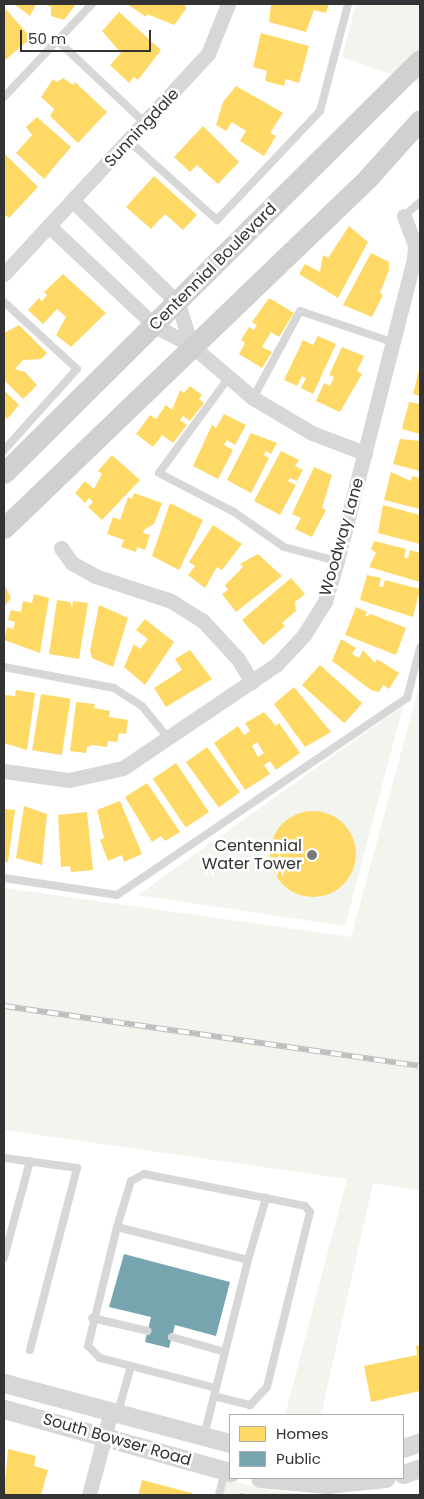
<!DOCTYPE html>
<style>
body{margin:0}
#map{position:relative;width:424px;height:1499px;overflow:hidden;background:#fff;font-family:Poppins,sans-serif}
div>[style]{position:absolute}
.green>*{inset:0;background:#f1f5ed}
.homes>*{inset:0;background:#ffd966;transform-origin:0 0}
.round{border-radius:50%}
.public>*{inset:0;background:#76a5af}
.path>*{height:3px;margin-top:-1.5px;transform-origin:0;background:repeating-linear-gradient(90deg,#d6d6d6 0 2.5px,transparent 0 5px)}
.service>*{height:8px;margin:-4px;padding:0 4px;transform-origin:4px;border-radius:4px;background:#d7d7d7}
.minor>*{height:15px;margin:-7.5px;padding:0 7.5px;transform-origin:7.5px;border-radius:7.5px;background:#d7d7d7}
.tertiary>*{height:19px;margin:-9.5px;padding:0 9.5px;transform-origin:9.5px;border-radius:9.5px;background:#d7d7d7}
.secondary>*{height:21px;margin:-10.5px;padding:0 10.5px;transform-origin:10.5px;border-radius:10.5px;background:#d0d0d0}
.rail>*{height:5.5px;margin-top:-2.75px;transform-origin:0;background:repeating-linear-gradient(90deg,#fff 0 11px,#bebebe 0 22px);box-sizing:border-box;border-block:1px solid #bebebe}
.dots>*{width:14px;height:14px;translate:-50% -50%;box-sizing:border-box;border:2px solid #fff;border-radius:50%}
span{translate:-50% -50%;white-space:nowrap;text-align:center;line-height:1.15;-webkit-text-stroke:5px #fff;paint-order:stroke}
.street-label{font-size:16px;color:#333}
.poi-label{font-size:16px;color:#333}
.right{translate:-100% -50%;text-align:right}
.frame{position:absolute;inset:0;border:5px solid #333;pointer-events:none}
.legend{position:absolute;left:229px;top:1414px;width:175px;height:65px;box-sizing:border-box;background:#fff;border:1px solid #adadad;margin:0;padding:6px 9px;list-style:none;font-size:15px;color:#333}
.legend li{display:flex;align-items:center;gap:10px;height:25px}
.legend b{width:25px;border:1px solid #adadad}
.scale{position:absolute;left:20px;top:30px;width:131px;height:22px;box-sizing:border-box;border:2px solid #333;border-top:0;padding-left:6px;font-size:15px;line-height:18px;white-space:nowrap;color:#333;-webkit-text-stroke:4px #fff;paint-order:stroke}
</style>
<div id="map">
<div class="green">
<div style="clip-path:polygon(356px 4px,420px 4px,420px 84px,342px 57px)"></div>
<div style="clip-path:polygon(420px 683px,420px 1190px,373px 1183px,321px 1415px,285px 1415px,347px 1179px,4px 1130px,4px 888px,351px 937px)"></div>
<div style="clip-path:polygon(403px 706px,345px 926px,138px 895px)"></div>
<div style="clip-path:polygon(223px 1479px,265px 1489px,304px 1494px,219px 1495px)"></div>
</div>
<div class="homes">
<div style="clip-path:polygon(14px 4px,36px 4px,30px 16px)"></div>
<div style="clip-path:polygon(45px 4px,76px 4px,64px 20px,51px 16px,51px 7px)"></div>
<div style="clip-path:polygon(127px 4px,185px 4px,186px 9px,174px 25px,147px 14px,146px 17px)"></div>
<div style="clip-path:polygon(271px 4px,329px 4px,326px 13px,314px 10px,306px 32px,269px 22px)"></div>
<div style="clip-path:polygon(4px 7px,31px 38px,4px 61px)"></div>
<div style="clip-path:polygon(119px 12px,161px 50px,138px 80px,134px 77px,129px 83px,110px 65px,121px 53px,102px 31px)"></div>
<div style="clip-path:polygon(261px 33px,309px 46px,299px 83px,286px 79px,284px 86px,265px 81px,267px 71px,253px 67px)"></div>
<div style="clip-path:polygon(63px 78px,73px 85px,75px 82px,107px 112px,78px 143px,50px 116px,54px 109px,41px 97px,53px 79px,57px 82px)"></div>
<div style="clip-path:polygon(236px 86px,283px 113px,270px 133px,276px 136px,264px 156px,240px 141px,246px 131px,232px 122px,226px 131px,216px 125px,223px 102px)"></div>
<div style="clip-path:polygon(37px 117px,71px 147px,44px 179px,16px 153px,32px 135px,26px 127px)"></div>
<div style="clip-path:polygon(203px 126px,239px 162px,218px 184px,197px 165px,190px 172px,174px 157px)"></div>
<div style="clip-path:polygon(4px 153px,38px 187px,9px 218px,4px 214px)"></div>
<div style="clip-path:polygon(154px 176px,197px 215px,183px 230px,165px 214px,151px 229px,126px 207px)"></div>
<div style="clip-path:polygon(349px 226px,368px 242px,338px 298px,299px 274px,305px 264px,320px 272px,323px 255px,328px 258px)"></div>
<div style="clip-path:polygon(371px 253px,389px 262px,389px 270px,380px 293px,383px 295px,372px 317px,343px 305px)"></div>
<div style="clip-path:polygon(63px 274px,106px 313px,71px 347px,56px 335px,66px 317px,57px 309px,43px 324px,28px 310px,39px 298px,42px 301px,47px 295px,44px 292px)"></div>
<div style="clip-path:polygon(269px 298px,294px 313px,279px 337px,271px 332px,262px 347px,272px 352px,262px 368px,239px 354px,245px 343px,241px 340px,249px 327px,254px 330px,257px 325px,252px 322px)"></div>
<div style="clip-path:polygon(19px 325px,47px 353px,41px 359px,23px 360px,15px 369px,25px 372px,37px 385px,23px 399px,4px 380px,4px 333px)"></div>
<div style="clip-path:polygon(318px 336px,336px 344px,313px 394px,301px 388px,306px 378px,302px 376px,297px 386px,284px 380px,303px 340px,313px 345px)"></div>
<div style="clip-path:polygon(342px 347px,364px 356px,357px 371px,362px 374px,340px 412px,316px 401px,324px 383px,330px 386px,334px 377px,329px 375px)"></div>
<div style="clip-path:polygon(420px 366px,420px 396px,413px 394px)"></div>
<div style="clip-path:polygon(190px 386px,202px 395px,199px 399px,204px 403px,190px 421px,183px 416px,180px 420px,187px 425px,173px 443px,162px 435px,153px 447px,136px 434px,150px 415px,156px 419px,166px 405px,172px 410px,180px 390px,184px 393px)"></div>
<div style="clip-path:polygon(4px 390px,19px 405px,7px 419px,4px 416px)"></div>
<div style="clip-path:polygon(409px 402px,420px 404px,420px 434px,402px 429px)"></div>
<div style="clip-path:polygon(224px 414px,246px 425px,235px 445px,227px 440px,224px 445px,233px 450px,218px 479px,193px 466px,212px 425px,216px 428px)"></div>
<div style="clip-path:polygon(251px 433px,277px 443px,271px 454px,266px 451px,264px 455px,269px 458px,251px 493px,227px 480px)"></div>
<div style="clip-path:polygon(400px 439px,420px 441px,420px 471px,393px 464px)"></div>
<div style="clip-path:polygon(281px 451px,299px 460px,295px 466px,303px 470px,297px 481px,290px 478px,288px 481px,296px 485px,280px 515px,254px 501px)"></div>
<div style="clip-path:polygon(112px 455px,140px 480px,102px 520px,88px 507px,93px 502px,89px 498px,85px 503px,75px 493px,85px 481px,94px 489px,102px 474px,98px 471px)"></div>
<div style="clip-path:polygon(314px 467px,332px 475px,322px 508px,326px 510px,312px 537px,295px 529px,301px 518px,292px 514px)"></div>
<div style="clip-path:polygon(391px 472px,411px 481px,412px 476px,420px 478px,420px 509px,384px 500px)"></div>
<div style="clip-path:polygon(134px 493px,162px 503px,154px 524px,145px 529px,143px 533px,150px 535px,145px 550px,137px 547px,136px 552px,121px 547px,124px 540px,107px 534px,113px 517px,120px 520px,128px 497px,132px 499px)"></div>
<div style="clip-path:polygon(170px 503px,203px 520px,179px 570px,152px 556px)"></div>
<div style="clip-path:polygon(383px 505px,420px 515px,420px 544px,378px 533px)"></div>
<div style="clip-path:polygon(213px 525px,242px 544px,222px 570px,217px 567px,205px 588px,188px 575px,195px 566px,189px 562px)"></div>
<div style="clip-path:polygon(374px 541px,406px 549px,404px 558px,408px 558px,410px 550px,420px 553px,420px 582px,369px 567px,376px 553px,371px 549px)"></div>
<div style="clip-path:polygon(258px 554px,282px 576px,236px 612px,222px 594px,228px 590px,225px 585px,243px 567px,240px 564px)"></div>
<div style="clip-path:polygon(367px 575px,381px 578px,379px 586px,383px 587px,385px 580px,420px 589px,413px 617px,360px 600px)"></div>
<div style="clip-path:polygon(291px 578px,305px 594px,295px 602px,296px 611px,282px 623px,285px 626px,263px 645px,242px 620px)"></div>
<div style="clip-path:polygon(4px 584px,11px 598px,4px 607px)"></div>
<div style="clip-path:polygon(34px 594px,49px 598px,40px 653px,4px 640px,7px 627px,13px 629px,15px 622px,8px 620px,11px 610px,21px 612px,23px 601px,32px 603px)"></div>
<div style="clip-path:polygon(57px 600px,70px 602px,72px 608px,73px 601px,88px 603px,79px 659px,49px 654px)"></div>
<div style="clip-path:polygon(99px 605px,128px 618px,113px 667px,92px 658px,90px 651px)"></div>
<div style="clip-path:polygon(356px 607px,367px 612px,365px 617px,371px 614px,406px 628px,396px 655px,345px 635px)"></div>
<div style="clip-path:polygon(145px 619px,174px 642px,145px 685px,124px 667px,134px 644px,140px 649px,148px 639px,136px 630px)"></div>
<div style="clip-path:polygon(341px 639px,356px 648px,352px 654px,359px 658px,363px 650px,375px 663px,377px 659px,399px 673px,389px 689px,383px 685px,379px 692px,371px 690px,332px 661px)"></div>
<div style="clip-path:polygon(190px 650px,212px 679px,166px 707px,154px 688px,182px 670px,175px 659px)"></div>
<div style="left:320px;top:665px;width:57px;height:27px;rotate:42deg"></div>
<div style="clip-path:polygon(294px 687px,331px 732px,305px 747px,274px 704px)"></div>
<div style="clip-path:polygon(16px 690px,35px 693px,27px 750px,4px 743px,5px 695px,15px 696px)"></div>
<div style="left:41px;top:694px;width:30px;height:57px;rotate:9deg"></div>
<div style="clip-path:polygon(76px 702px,95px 704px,94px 708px,110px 711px,109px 717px,128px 720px,126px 734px,119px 733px,117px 742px,108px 741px,107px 747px,93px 745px,87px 747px,86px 753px,70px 751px)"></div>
<div style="clip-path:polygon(evenodd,264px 712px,276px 726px,279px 723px,300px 753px,276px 770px,270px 761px,264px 765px,270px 774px,245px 790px,214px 743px,238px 726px,244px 735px,250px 731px,245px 723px,264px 712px,257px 742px,264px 753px,258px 757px,252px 746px,257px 742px)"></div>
<div style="left:207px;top:747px;width:56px;height:26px;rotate:54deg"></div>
<div style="left:176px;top:763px;width:59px;height:28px;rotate:56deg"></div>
<div style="clip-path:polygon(147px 783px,180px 832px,165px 841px,161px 836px,152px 842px,125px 797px)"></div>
<div style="clip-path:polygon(120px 801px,142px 854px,124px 862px,122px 855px,108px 861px,100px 840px,104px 838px,97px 810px)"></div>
<div style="clip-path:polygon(24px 806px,47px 814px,42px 865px,16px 858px)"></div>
<div style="clip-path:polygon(4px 809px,15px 810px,8px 862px,4px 862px)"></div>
<div class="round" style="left:270px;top:811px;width:86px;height:86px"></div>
<div style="clip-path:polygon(87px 812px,93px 870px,71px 872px,70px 866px,61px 867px,58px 815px)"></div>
<div style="clip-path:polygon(420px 1345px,420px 1391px,371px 1402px,364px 1366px,417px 1355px,416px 1346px)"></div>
<div style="clip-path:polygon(8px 1449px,36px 1456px,34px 1466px,48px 1470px,41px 1495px,4px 1494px)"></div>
<div style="clip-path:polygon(142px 1480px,192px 1493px,192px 1495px,138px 1495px)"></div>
</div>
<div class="public">
<div style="clip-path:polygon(124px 1254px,230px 1282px,216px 1336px,175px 1325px,169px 1348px,145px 1342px,151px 1317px,109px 1307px)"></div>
</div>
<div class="path">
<div style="left:241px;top:1495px;width:5px;rotate:-68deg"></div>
</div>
<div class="service">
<div style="left:58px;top:41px;width:120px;rotate:43.3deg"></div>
<div style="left:4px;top:97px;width:128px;rotate:-46.6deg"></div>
<div style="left:130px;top:142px;width:117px;rotate:41.9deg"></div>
<div style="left:217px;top:220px;width:150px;rotate:-46.6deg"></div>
<div style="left:320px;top:111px;width:111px;rotate:-75.3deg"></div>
<div style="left:404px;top:216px;width:21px;rotate:-41deg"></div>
<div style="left:4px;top:302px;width:99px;rotate:42.5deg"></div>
<div style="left:77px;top:369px;width:109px;rotate:132deg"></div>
<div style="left:227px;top:380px;width:115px;rotate:126.2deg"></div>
<div style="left:159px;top:473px;width:85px;rotate:27.5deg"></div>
<div style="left:234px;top:512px;width:61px;rotate:35deg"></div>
<div style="left:284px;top:547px;width:55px;rotate:14.8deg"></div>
<div style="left:253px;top:398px;width:99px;rotate:-61.6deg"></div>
<div style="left:300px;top:311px;width:97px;rotate:18.6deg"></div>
<div style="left:4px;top:667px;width:112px;rotate:10.8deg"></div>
<div style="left:114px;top:688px;width:33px;rotate:33deg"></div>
<div style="left:142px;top:706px;width:41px;rotate:50.9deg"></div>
<div style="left:4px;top:878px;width:114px;rotate:8.6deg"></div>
<div style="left:117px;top:895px;width:351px;rotate:-34.2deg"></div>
<div style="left:407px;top:698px;width:52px;rotate:-75.4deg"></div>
<div style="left:4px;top:1158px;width:74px;rotate:7.8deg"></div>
<div style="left:77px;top:1168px;width:188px;rotate:104.5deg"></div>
<div style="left:117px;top:1227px;width:135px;rotate:14.1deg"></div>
<div style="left:248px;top:1260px;width:132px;rotate:104deg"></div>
<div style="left:216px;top:1388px;width:120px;rotate:-165.5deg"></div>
<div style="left:100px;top:1358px;width:17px;rotate:-135deg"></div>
<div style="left:88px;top:1346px;width:122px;rotate:-76.3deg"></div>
<div style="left:117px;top:1227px;width:48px;rotate:-73.1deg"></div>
<div style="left:131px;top:1181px;width:15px;rotate:-28deg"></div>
<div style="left:144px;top:1174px;width:164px;rotate:11.2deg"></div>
<div style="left:305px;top:1206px;width:8px;rotate:50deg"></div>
<div style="left:310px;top:1212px;width:180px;rotate:103.8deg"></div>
<div style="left:267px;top:1387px;width:25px;rotate:133deg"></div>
<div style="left:250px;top:1405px;width:37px;rotate:-166deg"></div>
<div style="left:4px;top:1258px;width:100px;rotate:-75deg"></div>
<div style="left:248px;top:1260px;width:65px;rotate:-73.8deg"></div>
<div style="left:92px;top:1318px;width:57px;rotate:13.1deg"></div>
<div style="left:172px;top:1337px;width:55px;rotate:15.8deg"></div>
<div style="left:118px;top:1412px;width:48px;rotate:-74.2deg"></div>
<div style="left:204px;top:1436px;width:45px;rotate:-76deg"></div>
<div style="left:219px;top:1495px;width:25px;rotate:-76deg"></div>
</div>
<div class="minor">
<div style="left:73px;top:201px;width:146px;rotate:44.2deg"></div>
<div style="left:178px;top:303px;width:44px;rotate:72.8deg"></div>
<div style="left:49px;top:226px;width:146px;rotate:43.3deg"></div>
<div style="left:155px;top:326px;width:41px;rotate:27.8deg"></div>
<div style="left:191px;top:345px;width:82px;rotate:40.5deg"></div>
<div style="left:253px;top:398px;width:69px;rotate:30.7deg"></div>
<div style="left:312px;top:433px;width:57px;rotate:20.7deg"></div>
<div style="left:4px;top:274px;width:300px;rotate:-47.2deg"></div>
<div style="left:208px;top:54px;width:54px;rotate:-68.2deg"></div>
<div style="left:61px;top:548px;width:19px;rotate:54deg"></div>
<div style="left:72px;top:563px;width:26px;rotate:29deg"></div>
<div style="left:95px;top:576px;width:80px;rotate:18.2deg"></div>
<div style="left:171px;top:601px;width:36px;rotate:32deg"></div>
<div style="left:202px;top:620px;width:53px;rotate:47.3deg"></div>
<div style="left:238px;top:659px;width:27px;rotate:59deg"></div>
<div style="left:4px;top:771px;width:66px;rotate:7.9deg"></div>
<div style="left:69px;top:780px;width:55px;rotate:-12.5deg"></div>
<div style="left:123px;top:768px;width:186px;rotate:-34deg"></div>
<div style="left:277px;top:664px;width:40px;rotate:-47deg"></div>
<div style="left:304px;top:635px;width:40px;rotate:-58deg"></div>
<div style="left:325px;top:601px;width:42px;rotate:-73.3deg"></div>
<div style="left:337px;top:561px;width:312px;rotate:-75.7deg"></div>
<div style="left:414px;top:259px;width:14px;rotate:-86deg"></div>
<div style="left:415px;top:245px;width:31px;rotate:-111deg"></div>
<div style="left:89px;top:1495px;width:87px;rotate:-75.3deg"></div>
</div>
<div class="tertiary">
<div style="left:4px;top:1383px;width:234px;rotate:14.9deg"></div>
<div style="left:4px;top:1409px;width:235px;rotate:15.6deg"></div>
<div style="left:403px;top:1448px;width:18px;rotate:-19deg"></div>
<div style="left:403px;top:1474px;width:18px;rotate:-19deg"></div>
<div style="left:260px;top:1478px;width:67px;rotate:5.1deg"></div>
<div style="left:327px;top:1484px;width:59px;rotate:-5.8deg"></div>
</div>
<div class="secondary">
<div style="left:4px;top:473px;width:586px;rotate:-44.79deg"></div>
<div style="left:4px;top:528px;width:504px;rotate:-43.87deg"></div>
<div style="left:367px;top:179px;width:79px;rotate:-48.1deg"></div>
</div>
<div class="rail">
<div style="left:4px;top:1006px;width:420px;rotate:8.2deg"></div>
</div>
<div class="dots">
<div style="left:312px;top:855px;background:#7a7a7a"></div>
</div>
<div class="street-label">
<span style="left:142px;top:128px;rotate:-47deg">Sunningdale</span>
<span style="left:213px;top:267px;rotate:-45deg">Centennial Boulevard</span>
<span style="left:342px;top:537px;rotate:-74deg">Woodway Lane</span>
<span style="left:117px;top:1440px;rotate:16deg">South Bowser Road</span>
</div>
<div class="poi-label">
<span class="right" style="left:302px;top:855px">Centennial<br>Water Tower</span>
</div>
<div class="frame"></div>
<ul class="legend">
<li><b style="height:14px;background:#ffd966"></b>Homes</li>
<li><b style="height:14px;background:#76a5af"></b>Public</li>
</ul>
<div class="scale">50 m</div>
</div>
